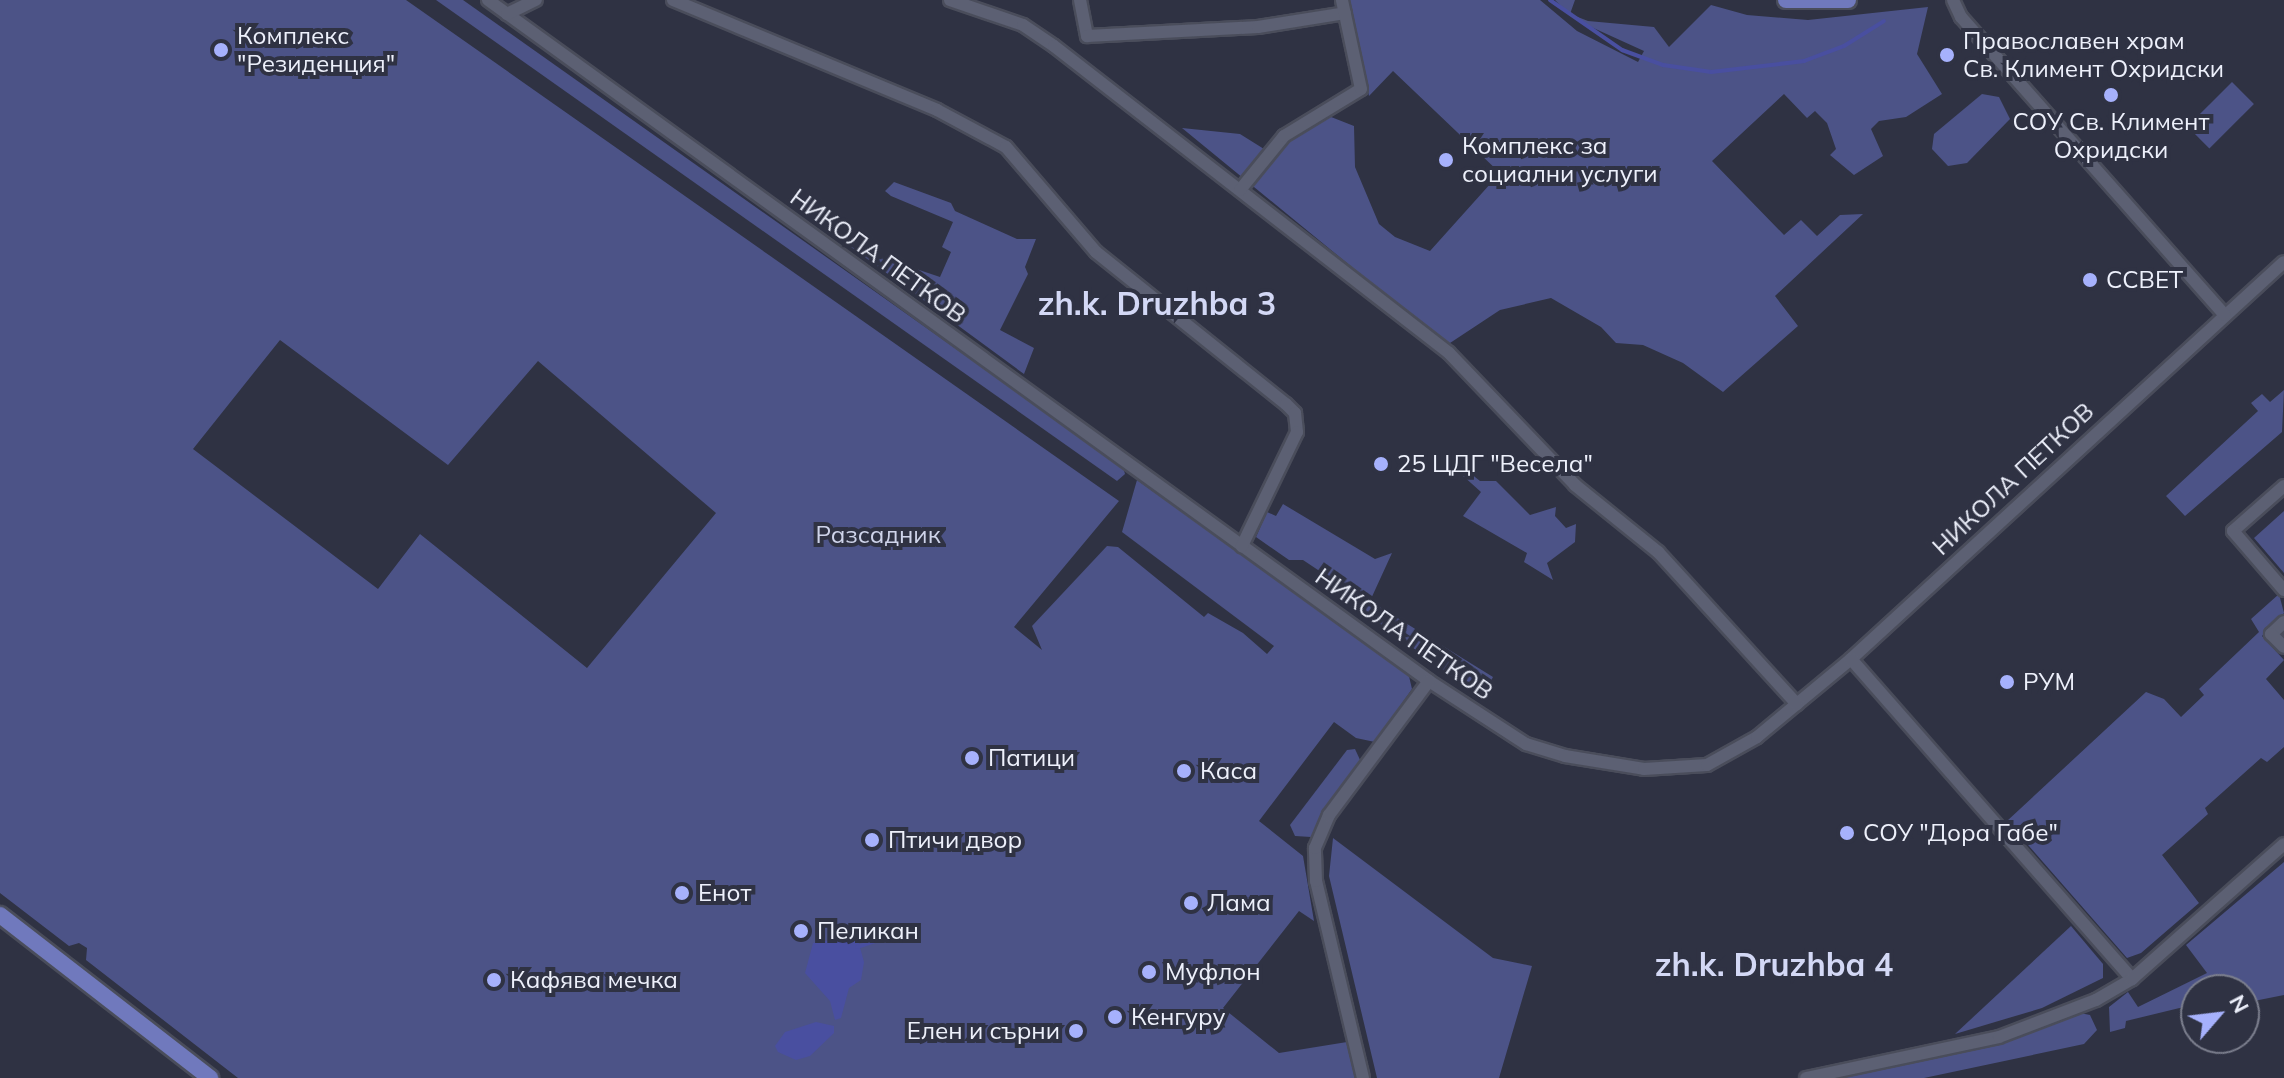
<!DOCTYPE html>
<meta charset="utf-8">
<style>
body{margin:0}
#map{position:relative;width:2284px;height:1078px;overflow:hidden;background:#2f3243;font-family:Mulish,sans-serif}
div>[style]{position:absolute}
.green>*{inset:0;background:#4c5387;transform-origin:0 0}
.water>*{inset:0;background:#494fa0}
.stream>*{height:4px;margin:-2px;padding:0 2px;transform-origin:2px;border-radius:2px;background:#494fa0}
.roads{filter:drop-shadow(2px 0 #4a4d5b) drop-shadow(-2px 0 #4a4d5b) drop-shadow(0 2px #4a4d5b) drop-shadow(0 -2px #4a4d5b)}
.minor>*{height:12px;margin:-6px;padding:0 6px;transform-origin:6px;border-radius:6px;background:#5c6073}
.major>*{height:16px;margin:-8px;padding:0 8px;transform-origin:8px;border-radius:8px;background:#7079bd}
.dots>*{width:22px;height:22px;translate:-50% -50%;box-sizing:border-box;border:4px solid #2f3243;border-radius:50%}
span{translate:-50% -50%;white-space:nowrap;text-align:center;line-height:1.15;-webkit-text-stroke:8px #2f3243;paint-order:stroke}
.poi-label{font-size:24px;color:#edf0fb}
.left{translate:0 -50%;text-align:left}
.right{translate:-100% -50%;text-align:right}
.street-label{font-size:24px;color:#edf0fb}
.park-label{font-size:24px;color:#cfd4ea}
.district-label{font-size:32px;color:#d3d8f5;font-weight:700}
.north{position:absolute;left:2180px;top:974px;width:80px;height:80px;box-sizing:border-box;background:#2f3243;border:2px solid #7b7e8d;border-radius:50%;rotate:62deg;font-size:22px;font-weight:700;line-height:32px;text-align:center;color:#edf0fb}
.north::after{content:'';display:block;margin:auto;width:28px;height:36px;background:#a6b1fc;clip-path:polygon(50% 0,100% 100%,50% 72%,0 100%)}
</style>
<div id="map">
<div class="green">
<div style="clip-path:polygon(evenodd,0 0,406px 0,1119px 501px,1014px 627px,1042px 650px,1032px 626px,1107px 546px,1118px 547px,1204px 617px,1208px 613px,1243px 633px,1267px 654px,1274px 646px,1122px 532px,1137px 480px,1408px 672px,1412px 689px,1375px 742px,1356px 738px,1334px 722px,1259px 821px,1303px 856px,1314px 921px,1299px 911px,1223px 1008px,1279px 1053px,1347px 1042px,1356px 1078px,238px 1078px,86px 960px,87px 948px,79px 943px,69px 946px,0 893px,0 0,280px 340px,448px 465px,538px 361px,716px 513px,587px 668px,420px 534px,378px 589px,193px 449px,280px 340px)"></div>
<div style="clip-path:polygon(436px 0,463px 0,1123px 467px,1125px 474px,1117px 481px)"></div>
<div style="clip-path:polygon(1349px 0,1540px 0,1577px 31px,1638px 62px,1644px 51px,1589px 26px,1568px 13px,1555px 0,1575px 0,1570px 14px,1588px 21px,1654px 27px,1669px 47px,1711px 5px,1747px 15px,1808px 20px,1928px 7px,1917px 54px,1942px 94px,1906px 117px,1879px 121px,1871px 129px,1883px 156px,1854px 175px,1830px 155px,1836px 149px,1827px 123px,1815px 111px,1807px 118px,1784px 94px,1712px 161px,1784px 235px,1801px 220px,1817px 236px,1840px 215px,1863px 214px,1775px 296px,1798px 326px,1723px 392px,1683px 363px,1643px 345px,1616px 343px,1601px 327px,1551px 298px,1500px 310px,1447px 345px,1182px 128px,1240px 134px,1275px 156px,1293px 135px,1326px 115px,1354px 126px,1355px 167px,1379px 224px,1395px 237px,1430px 251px,1500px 173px,1393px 71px,1369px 96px)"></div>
<div style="left:2232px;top:82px;width:31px;height:63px;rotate:45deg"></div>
<div style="clip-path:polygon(1982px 94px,1999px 97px,2010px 119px,1967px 163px,1948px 166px,1932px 149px,1934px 134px)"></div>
<div style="clip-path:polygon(894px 182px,951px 203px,955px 211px,1017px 239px,1036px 239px,1025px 267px,1028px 274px,1000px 330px,1034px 348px,1024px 374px,851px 247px,940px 277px,951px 252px,942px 247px,953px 222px,891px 196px,885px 191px)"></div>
<div style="clip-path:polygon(2284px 390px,2282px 432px,2185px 516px,2166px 496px,2258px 411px,2251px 403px,2262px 394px,2270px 402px)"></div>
<div style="clip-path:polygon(1455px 461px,1480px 481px,1496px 481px,1530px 515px,1556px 507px,1555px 516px,1566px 528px,1576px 524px,1575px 542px,1547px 563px,1553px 580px,1524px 562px,1527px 553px,1463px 516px,1481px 492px,1452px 466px)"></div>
<div style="clip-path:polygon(1283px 504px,1375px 559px,1392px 553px,1370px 601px,1493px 677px,1484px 694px,1476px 694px,1364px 612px,1343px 595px,1339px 584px,1303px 560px,1289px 560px,1256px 537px,1267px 512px,1276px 516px)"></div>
<div style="clip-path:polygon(2284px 511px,2284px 573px,2254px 538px)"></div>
<div style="clip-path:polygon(2279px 594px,2284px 613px,2262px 636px,2284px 660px,2266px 679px,2284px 700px,2284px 747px,2267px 762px,2261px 758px,2205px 808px,2208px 814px,2162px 855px,2199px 903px,2141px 953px,2127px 958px,2007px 821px,2146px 692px,2164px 699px,2181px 717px,2204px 695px,2199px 689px,2259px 632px,2251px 619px)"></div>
<div style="clip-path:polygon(1355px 749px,1361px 762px,1311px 837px,1295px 836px,1290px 825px,1347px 750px)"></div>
<div style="clip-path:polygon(1333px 838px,1493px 958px,1532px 966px,1499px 1078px,1377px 1078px,1329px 876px)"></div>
<div style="clip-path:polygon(2284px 862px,2284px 995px,2244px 1003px,2244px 990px,2196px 990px,2196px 1004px,2126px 1021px,2125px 1028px,2110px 1032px,2109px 1007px,2128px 992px,2138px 1007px,2207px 973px,2186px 945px)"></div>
<div style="clip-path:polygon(2071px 926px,2103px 964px,2103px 978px,2042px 1008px,1955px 1034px)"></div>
<div style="clip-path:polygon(2080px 1013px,2090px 1015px,2097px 1030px,2084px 1044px,1924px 1078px,1840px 1078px,2005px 1043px)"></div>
</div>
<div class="water">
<div style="clip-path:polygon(843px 925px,856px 933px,864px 962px,861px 980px,849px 988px,841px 1018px,835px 1020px,830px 1001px,805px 973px,813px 943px,831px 940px)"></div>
<div style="clip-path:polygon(816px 1022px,834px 1026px,834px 1033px,810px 1056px,796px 1060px,778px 1052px,775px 1046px,785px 1032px)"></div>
</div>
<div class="stream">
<div style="left:1550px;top:0;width:88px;rotate:34.8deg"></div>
<div style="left:1622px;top:50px;width:44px;rotate:20.1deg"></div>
<div style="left:1663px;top:65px;width:49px;rotate:8.3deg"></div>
<div style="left:1711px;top:72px;width:94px;rotate:-6.7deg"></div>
<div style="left:1804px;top:61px;width:43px;rotate:-20.6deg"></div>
<div style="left:1844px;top:46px;width:47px;rotate:-32deg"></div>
<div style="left:857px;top:947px;width:22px;rotate:-18deg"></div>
</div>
<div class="roads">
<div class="minor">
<div style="left:488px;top:0;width:1162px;rotate:35.89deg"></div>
<div style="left:1429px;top:681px;width:116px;rotate:33deg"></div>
<div style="left:1526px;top:744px;width:41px;rotate:17.1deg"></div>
<div style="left:1565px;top:756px;width:80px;rotate:9.3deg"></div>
<div style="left:1644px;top:769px;width:63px;rotate:-3.6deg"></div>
<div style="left:1707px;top:765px;width:57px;rotate:-29.2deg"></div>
<div style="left:1757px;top:737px;width:122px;rotate:-39.7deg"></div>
<div style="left:1851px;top:659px;width:587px;rotate:-42.52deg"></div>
<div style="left:673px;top:0;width:286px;rotate:22.6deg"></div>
<div style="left:937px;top:110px;width:78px;rotate:28.2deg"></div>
<div style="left:1006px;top:147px;width:138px;rotate:49.4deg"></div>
<div style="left:1096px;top:252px;width:243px;rotate:38.7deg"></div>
<div style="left:1286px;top:404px;width:13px;rotate:45deg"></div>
<div style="left:1295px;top:413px;width:19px;rotate:84deg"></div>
<div style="left:1297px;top:432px;width:127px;rotate:115.8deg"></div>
<div style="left:950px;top:0;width:77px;rotate:18.9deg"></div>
<div style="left:1023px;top:25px;width:37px;rotate:34deg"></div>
<div style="left:1054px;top:46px;width:500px;rotate:37.85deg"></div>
<div style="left:1449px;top:353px;width:182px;rotate:46.3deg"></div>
<div style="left:1575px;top:485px;width:107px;rotate:38.9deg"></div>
<div style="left:1658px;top:552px;width:206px;rotate:47.6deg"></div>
<div style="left:1080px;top:0;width:37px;rotate:79deg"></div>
<div style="left:1087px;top:36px;width:171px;rotate:-3deg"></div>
<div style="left:1258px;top:27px;width:88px;rotate:-9.1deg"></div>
<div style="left:1953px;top:0;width:19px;rotate:65deg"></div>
<div style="left:1961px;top:17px;width:398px;rotate:48.5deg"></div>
<div style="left:507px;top:14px;width:32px;rotate:-26deg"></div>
<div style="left:1240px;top:190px;width:70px;rotate:-50.8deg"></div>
<div style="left:1284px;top:136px;width:90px;rotate:-31.4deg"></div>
<div style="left:1361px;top:89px;width:91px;rotate:-102.1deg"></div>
<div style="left:2284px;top:486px;width:68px;rotate:138.6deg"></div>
<div style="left:2233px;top:531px;width:78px;rotate:49.2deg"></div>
<div style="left:2284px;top:622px;width:18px;rotate:137deg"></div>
<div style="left:2271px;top:634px;width:18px;rotate:45deg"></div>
<div style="left:1851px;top:659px;width:426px;rotate:48.7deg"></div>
<div style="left:1363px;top:1078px;width:203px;rotate:-103.4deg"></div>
<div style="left:1316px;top:881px;width:33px;rotate:-92deg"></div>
<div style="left:1315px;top:848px;width:36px;rotate:-67deg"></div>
<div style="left:1329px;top:815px;width:167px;rotate:-53.3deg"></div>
<div style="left:1806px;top:1078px;width:197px;rotate:-12deg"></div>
<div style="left:1999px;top:1037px;width:104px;rotate:-20.9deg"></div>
<div style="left:2096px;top:1000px;width:42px;rotate:-30.3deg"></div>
<div style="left:2132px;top:979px;width:203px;rotate:-41.6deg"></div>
</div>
<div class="major">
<div style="left:1786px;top:0;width:62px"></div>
<div style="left:0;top:915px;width:266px;rotate:37.8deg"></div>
</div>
</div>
<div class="dots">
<div style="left:221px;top:50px;background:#a6b1fc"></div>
<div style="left:1947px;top:55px;background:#a6b1fc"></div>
<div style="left:2111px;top:95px;background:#a6b1fc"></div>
<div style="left:1446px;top:160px;background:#a6b1fc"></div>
<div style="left:2090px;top:280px;background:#a6b1fc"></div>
<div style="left:1381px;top:464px;background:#a6b1fc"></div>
<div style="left:2007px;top:682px;background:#a6b1fc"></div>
<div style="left:972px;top:758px;background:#a6b1fc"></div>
<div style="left:1184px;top:771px;background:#a6b1fc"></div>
<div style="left:1847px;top:833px;background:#a6b1fc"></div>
<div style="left:872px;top:840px;background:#a6b1fc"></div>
<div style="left:682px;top:893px;background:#a6b1fc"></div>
<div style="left:1191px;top:903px;background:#a6b1fc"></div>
<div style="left:801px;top:931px;background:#a6b1fc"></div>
<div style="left:1149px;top:972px;background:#a6b1fc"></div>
<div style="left:494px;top:980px;background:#a6b1fc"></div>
<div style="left:1115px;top:1017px;background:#a6b1fc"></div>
<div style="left:1076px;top:1031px;background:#a6b1fc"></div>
</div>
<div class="poi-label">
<span class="left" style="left:237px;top:50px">Комплекс<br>"Резиденция"</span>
<span class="left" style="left:1963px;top:55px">Православен храм<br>Св. Климент Охридски</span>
<span style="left:2111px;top:136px">СОУ Св. Климент<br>Охридски</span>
<span class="left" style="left:1462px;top:160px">Комплекс за<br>социални услуги</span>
<span class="left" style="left:2106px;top:280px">ССВЕТ</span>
<span class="left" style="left:1397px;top:464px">25 ЦДГ "Весела"</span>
<span class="left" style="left:2023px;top:682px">РУМ</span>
<span class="left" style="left:988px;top:758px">Патици</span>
<span class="left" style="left:1200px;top:771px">Каса</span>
<span class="left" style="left:1863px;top:833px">СОУ "Дора Габе"</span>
<span class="left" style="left:888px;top:840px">Птичи двор</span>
<span class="left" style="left:698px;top:893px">Енот</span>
<span class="left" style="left:1207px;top:903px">Лама</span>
<span class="left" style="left:817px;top:931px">Пеликан</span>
<span class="left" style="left:1165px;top:972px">Муфлон</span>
<span class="left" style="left:510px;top:980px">Кафява мечка</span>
<span class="left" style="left:1131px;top:1017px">Кенгуру</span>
<span class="right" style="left:1060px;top:1031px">Елен и сърни</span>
</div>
<div class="street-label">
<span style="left:878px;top:256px;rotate:36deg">НИКОЛА ПЕТКОВ</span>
<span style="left:2013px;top:479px;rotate:-43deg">НИКОЛА ПЕТКОВ</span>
<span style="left:1404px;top:634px;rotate:35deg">НИКОЛА ПЕТКОВ</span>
</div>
<div class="park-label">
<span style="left:878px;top:535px">Разсадник</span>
</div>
<div class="district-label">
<span style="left:1157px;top:303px">zh.k. Druzhba 3</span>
<span style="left:1774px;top:964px">zh.k. Druzhba 4</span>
</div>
<div class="north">N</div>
</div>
